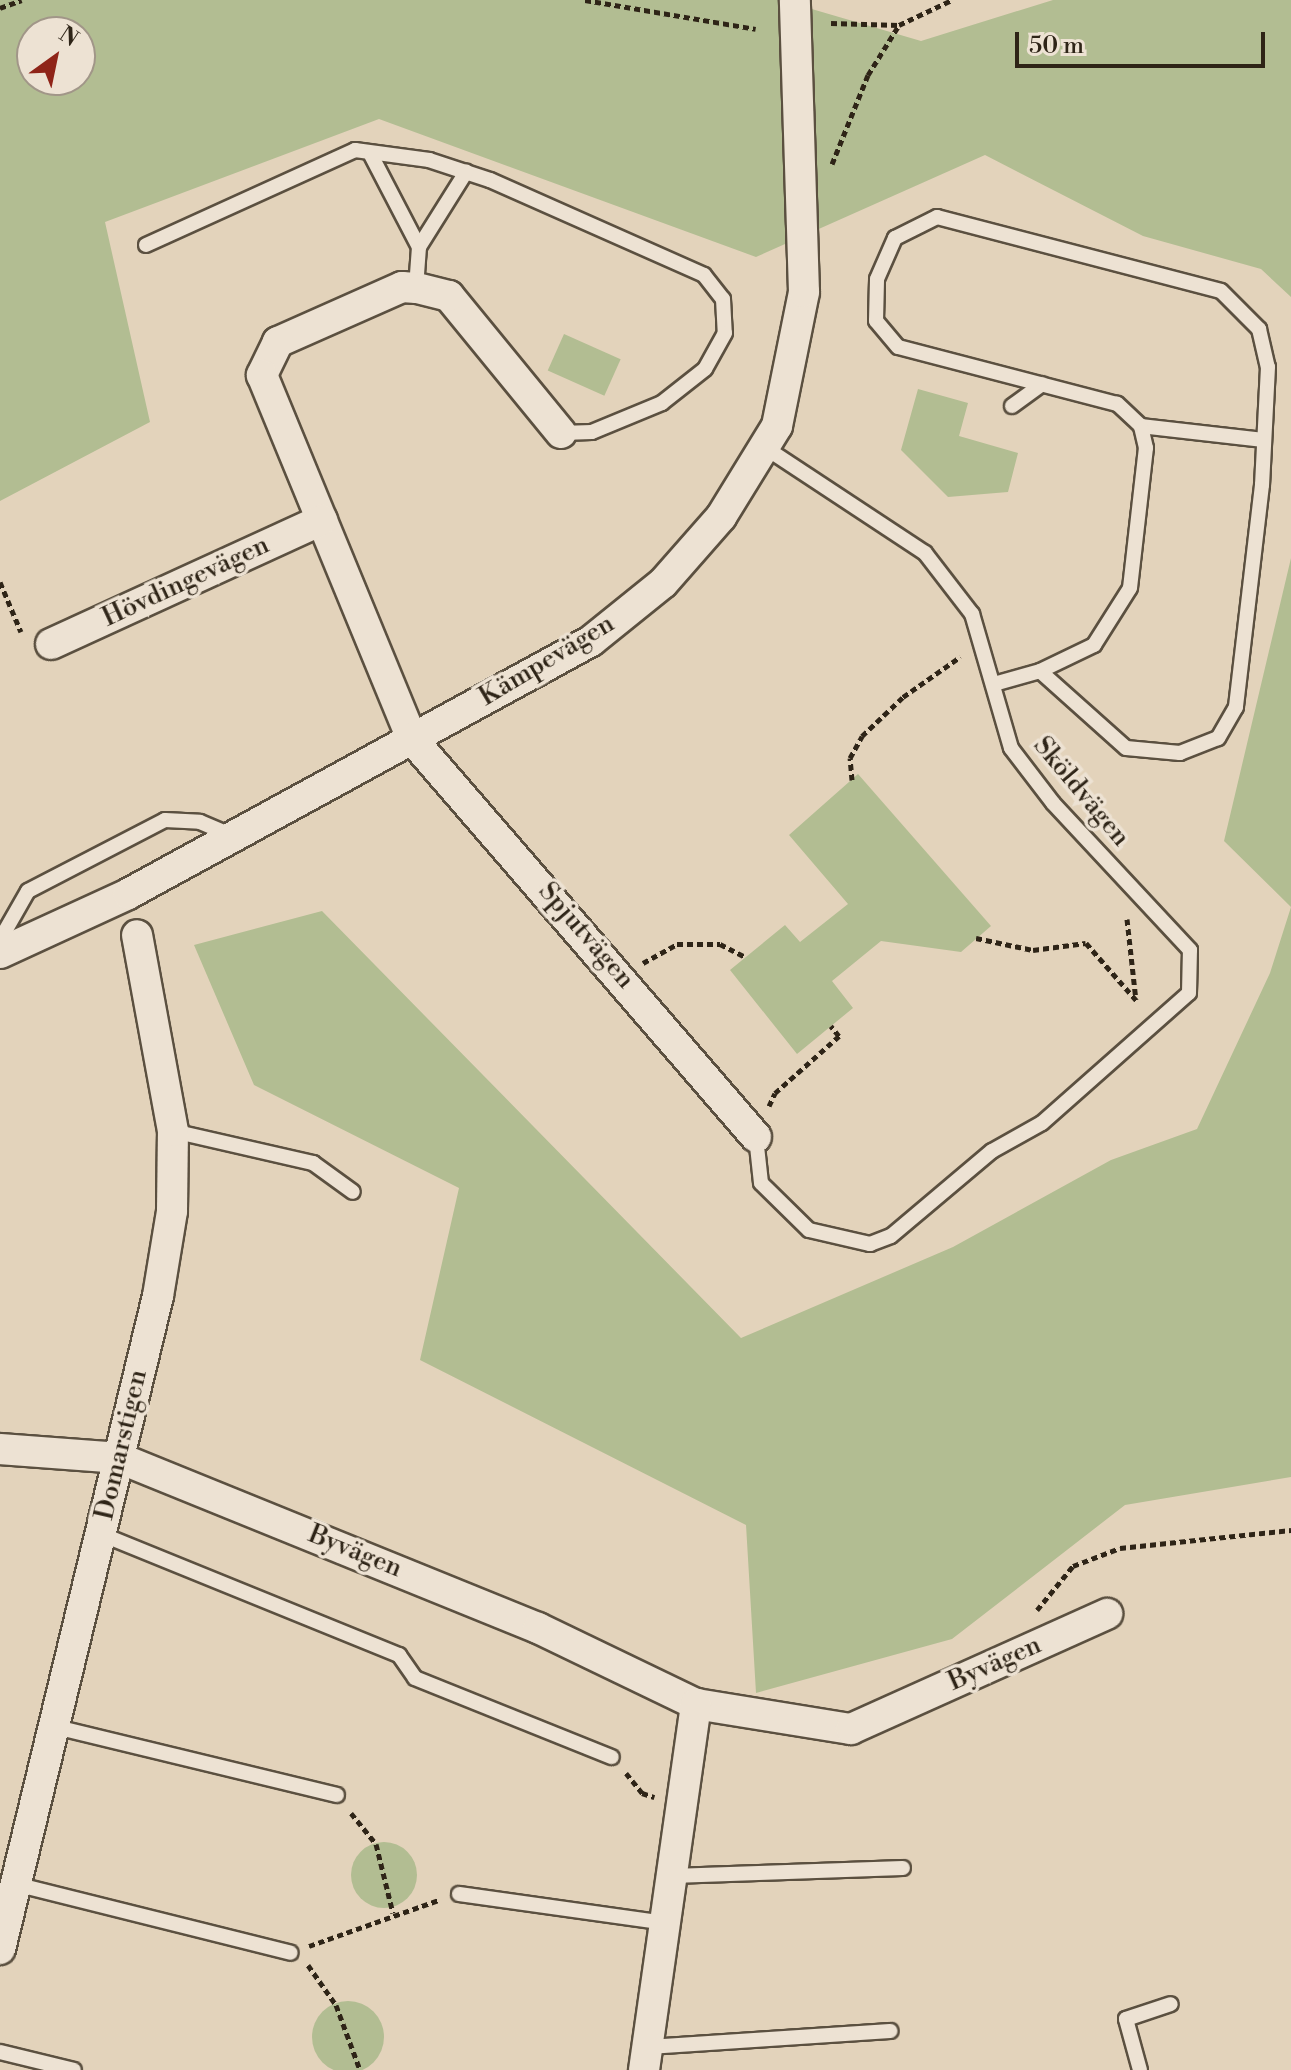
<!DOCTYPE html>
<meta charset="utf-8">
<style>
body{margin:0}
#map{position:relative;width:1291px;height:2070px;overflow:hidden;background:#e3d3bb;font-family:"Libre Bodoni",serif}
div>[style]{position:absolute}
.green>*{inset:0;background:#b2bd92;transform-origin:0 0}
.round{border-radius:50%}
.path>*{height:5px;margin-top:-2.5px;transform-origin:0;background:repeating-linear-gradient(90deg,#2e2417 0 6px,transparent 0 10px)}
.roads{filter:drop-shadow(2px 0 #5b5040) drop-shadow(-2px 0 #5b5040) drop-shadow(0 2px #5b5040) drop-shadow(0 -2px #5b5040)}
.service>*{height:14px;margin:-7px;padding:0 7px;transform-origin:7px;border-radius:7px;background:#ede2d3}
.minor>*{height:30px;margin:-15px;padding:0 15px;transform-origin:15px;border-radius:15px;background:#ede2d3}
span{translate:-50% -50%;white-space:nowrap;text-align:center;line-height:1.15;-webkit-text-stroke:7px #ede2d3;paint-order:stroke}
.street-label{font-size:26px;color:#2e2417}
.north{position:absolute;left:16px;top:16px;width:80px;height:80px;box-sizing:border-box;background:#ede2d3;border:2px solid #a19688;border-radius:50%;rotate:33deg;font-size:22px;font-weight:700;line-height:32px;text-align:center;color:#2e2417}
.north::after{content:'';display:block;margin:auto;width:28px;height:36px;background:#8f2418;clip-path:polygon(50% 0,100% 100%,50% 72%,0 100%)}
.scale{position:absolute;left:1015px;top:32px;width:250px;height:36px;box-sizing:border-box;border:4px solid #2e2417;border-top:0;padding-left:10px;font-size:24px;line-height:28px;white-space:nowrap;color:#2e2417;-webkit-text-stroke:6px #ede2d3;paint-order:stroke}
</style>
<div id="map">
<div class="green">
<div style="clip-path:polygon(evenodd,0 0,781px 0,921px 41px,1053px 0,1291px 0,1291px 297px,1261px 269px,1143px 236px,985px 155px,756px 257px,379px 119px,105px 222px,150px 422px,0 501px,0 0,32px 32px,80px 32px,80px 80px,32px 80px,32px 32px)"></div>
<div style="left:564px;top:334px;width:62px;height:40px;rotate:24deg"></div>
<div style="clip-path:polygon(918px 389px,968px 403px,959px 436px,1018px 453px,1008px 492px,948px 497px,901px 450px)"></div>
<div style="clip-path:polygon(1291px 558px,1291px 1477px,1125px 1505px,952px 1639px,756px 1693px,746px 1525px,420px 1360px,459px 1188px,254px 1085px,194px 945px,322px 911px,741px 1338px,953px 1247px,1111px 1160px,1197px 1129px,1270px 973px,1291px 907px,1224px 841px)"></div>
<div style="clip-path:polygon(858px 774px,991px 926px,961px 952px,881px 941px,832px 981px,853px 1008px,797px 1054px,730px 970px,785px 925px,800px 942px,848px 904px,789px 835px)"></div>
<div class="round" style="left:351px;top:1842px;width:66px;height:66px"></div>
<div class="round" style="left:312px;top:2001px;width:72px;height:72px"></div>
</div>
<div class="path">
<div style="left:585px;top:0;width:173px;rotate:9.6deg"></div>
<div style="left:0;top:8px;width:23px;rotate:-20deg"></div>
<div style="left:831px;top:23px;width:68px;rotate:1.7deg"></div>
<div style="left:899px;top:25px;width:59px;rotate:-25.3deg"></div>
<div style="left:832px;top:164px;width:96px;rotate:-68deg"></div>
<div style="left:868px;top:75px;width:59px;rotate:-58.2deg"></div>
<div style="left:0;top:582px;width:54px;rotate:67.2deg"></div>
<div style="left:852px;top:780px;width:22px;rotate:-95deg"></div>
<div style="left:850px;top:758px;width:25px;rotate:-61deg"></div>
<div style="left:862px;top:736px;width:57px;rotate:-43.6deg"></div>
<div style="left:903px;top:697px;width:70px;rotate:-35.1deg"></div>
<div style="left:1127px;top:919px;width:81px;rotate:83.7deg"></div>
<div style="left:976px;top:938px;width:58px;rotate:11.9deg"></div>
<div style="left:1033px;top:950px;width:53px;rotate:-7.5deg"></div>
<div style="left:1086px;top:943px;width:76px;rotate:48.7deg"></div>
<div style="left:643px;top:963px;width:39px;rotate:-29deg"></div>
<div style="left:677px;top:944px;width:43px"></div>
<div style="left:720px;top:944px;width:28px;rotate:27deg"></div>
<div style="left:769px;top:1106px;width:14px;rotate:-65deg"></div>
<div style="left:775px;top:1093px;width:86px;rotate:-41.7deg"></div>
<div style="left:839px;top:1036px;width:13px;rotate:-129deg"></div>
<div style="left:1037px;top:1610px;width:57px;rotate:-50.7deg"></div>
<div style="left:1073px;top:1566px;width:50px;rotate:-21deg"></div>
<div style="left:1120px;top:1548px;width:172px;rotate:-6deg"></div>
<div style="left:626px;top:1773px;width:26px;rotate:51deg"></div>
<div style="left:642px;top:1793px;width:13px;rotate:18deg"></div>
<div style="left:351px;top:1813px;width:40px;rotate:51deg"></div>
<div style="left:376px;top:1844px;width:71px;rotate:76.2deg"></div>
<div style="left:309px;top:1946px;width:138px;rotate:-19.5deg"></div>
<div style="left:308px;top:1965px;width:49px;rotate:55deg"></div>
<div style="left:336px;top:2005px;width:69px;rotate:69.7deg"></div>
</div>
<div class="roads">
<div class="service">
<div style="left:370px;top:153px;width:106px;rotate:62.5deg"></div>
<div style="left:146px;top:245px;width:230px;rotate:-24.4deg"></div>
<div style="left:355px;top:150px;width:75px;rotate:7.7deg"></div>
<div style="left:429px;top:160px;width:64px;rotate:18.2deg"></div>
<div style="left:490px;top:180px;width:234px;rotate:23.9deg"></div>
<div style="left:704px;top:275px;width:31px;rotate:52deg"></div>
<div style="left:723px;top:299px;width:34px;rotate:87deg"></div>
<div style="left:725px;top:333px;width:41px;rotate:119.1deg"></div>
<div style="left:705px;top:369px;width:55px;rotate:141.7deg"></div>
<div style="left:662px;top:403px;width:76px;rotate:157.5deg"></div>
<div style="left:592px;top:432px;width:31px;rotate:178deg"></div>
<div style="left:416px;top:288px;width:41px;rotate:-85.8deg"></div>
<div style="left:419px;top:247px;width:89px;rotate:-57.9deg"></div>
<div style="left:1012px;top:406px;width:37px;rotate:-36deg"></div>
<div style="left:1141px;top:426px;width:123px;rotate:6.5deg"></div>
<div style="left:994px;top:684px;width:48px;rotate:-15.8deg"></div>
<div style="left:1040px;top:671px;width:60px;rotate:-25.7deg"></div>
<div style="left:1094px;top:645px;width:67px;rotate:-57.7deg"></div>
<div style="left:1130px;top:588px;width:141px;rotate:-83.5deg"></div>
<div style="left:1146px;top:448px;width:23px;rotate:-103deg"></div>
<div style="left:1141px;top:426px;width:33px;rotate:-137deg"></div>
<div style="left:1117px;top:404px;width:226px;rotate:-165.4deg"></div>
<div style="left:898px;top:347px;width:34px;rotate:-130deg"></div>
<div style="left:876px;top:321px;width:42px;rotate:-88.6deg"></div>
<div style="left:877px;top:279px;width:45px;rotate:-66.3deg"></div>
<div style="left:895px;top:238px;width:47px;rotate:-26.6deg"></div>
<div style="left:937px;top:217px;width:293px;rotate:14.6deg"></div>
<div style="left:1221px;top:291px;width:54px;rotate:45deg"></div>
<div style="left:1259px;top:329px;width:39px;rotate:77deg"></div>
<div style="left:1268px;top:367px;width:118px;rotate:92.9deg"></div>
<div style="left:1262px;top:485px;width:224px;rotate:96.7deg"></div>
<div style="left:1236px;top:707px;width:36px;rotate:120deg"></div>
<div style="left:1218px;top:738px;width:41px;rotate:158.5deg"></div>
<div style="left:1180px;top:753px;width:54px;rotate:-174.7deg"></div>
<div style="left:1126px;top:748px;width:115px;rotate:-138.2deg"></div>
<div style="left:0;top:940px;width:56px;rotate:-60.3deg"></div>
<div style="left:28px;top:891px;width:154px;rotate:-27.4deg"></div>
<div style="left:165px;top:820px;width:35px;rotate:3deg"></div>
<div style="left:200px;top:822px;width:34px;rotate:23deg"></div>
<div style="left:173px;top:1131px;width:144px;rotate:12.9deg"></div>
<div style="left:313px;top:1163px;width:49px;rotate:35.9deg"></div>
<div style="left:756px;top:1137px;width:46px;rotate:83.8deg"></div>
<div style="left:761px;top:1183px;width:67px;rotate:44.4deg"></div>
<div style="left:809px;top:1230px;width:63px;rotate:12.9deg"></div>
<div style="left:870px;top:1244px;width:22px;rotate:-21deg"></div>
<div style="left:891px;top:1236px;width:132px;rotate:-40.1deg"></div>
<div style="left:992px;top:1151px;width:57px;rotate:-29.2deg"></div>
<div style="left:1042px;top:1123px;width:196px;rotate:-41.5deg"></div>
<div style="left:1189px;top:993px;width:43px;rotate:-88.7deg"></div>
<div style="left:1190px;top:950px;width:201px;rotate:-133deg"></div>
<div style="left:1053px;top:803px;width:69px;rotate:-127.4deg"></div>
<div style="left:1011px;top:748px;width:140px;rotate:-106.2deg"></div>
<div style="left:972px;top:614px;width:77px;rotate:-127.6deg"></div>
<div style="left:925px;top:553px;width:193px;rotate:-146.6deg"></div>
<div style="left:101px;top:1534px;width:322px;rotate:22.1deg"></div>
<div style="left:399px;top:1655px;width:28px;rotate:55deg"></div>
<div style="left:415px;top:1678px;width:212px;rotate:21.9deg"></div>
<div style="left:56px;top:1727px;width:289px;rotate:13.6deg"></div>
<div style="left:672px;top:1876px;width:231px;rotate:-2deg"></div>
<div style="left:15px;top:1884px;width:284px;rotate:14deg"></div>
<div style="left:459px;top:1894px;width:208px;rotate:8deg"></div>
<div style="left:648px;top:2047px;width:243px;rotate:-3.8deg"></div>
<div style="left:0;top:2052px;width:76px;rotate:13.7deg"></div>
<div style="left:1140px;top:2070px;width:53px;rotate:-105.4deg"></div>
<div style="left:1126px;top:2019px;width:47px;rotate:-18.4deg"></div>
</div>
<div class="minor">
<div style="left:561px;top:433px;width:177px;rotate:-129.3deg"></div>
<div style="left:449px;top:296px;width:34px;rotate:-166deg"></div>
<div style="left:416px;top:288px;width:14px;rotate:-176deg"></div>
<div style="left:402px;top:287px;width:136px;rotate:156.1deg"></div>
<div style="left:278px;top:342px;width:37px;rotate:116deg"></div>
<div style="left:262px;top:375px;width:394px;rotate:67.6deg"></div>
<div style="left:412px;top:739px;width:526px;rotate:49.16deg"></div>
<div style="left:51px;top:644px;width:298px;rotate:-24.6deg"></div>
<div style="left:0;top:953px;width:141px;rotate:-24.7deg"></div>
<div style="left:128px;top:894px;width:528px;rotate:-28.65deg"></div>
<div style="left:591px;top:641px;width:92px;rotate:-38.9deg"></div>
<div style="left:663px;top:583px;width:88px;rotate:-48.7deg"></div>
<div style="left:721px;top:517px;width:107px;rotate:-58.4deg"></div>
<div style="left:777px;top:426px;width:137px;rotate:-78.6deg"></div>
<div style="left:804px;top:292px;width:292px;rotate:-91.8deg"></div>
<div style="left:0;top:1449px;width:119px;rotate:4.3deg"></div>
<div style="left:119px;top:1458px;width:452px;rotate:22.1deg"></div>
<div style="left:538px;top:1628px;width:175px;rotate:25.7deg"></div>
<div style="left:696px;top:1704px;width:157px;rotate:9.2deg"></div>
<div style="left:851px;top:1729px;width:281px;rotate:-24.2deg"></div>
<div style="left:0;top:1949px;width:672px;rotate:-76.4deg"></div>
<div style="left:158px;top:1296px;width:86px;rotate:-80.6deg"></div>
<div style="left:172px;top:1211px;width:80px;rotate:-89.3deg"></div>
<div style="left:173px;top:1131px;width:199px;rotate:-100.4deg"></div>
<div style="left:644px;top:2070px;width:370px;rotate:-81.9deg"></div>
</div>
</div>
<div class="street-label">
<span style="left:186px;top:582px;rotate:-25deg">Hövdingevägen</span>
<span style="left:547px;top:661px;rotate:-31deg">Kämpevägen</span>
<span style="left:1081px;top:792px;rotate:50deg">Sköldvägen</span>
<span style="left:586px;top:936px;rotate:49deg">Spjutvägen</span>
<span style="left:122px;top:1445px;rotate:-77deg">Domarstigen</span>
<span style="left:355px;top:1552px;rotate:22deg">Byvägen</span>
<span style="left:995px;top:1664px;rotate:-24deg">Byvägen</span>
</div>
<div class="north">N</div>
<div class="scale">50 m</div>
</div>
